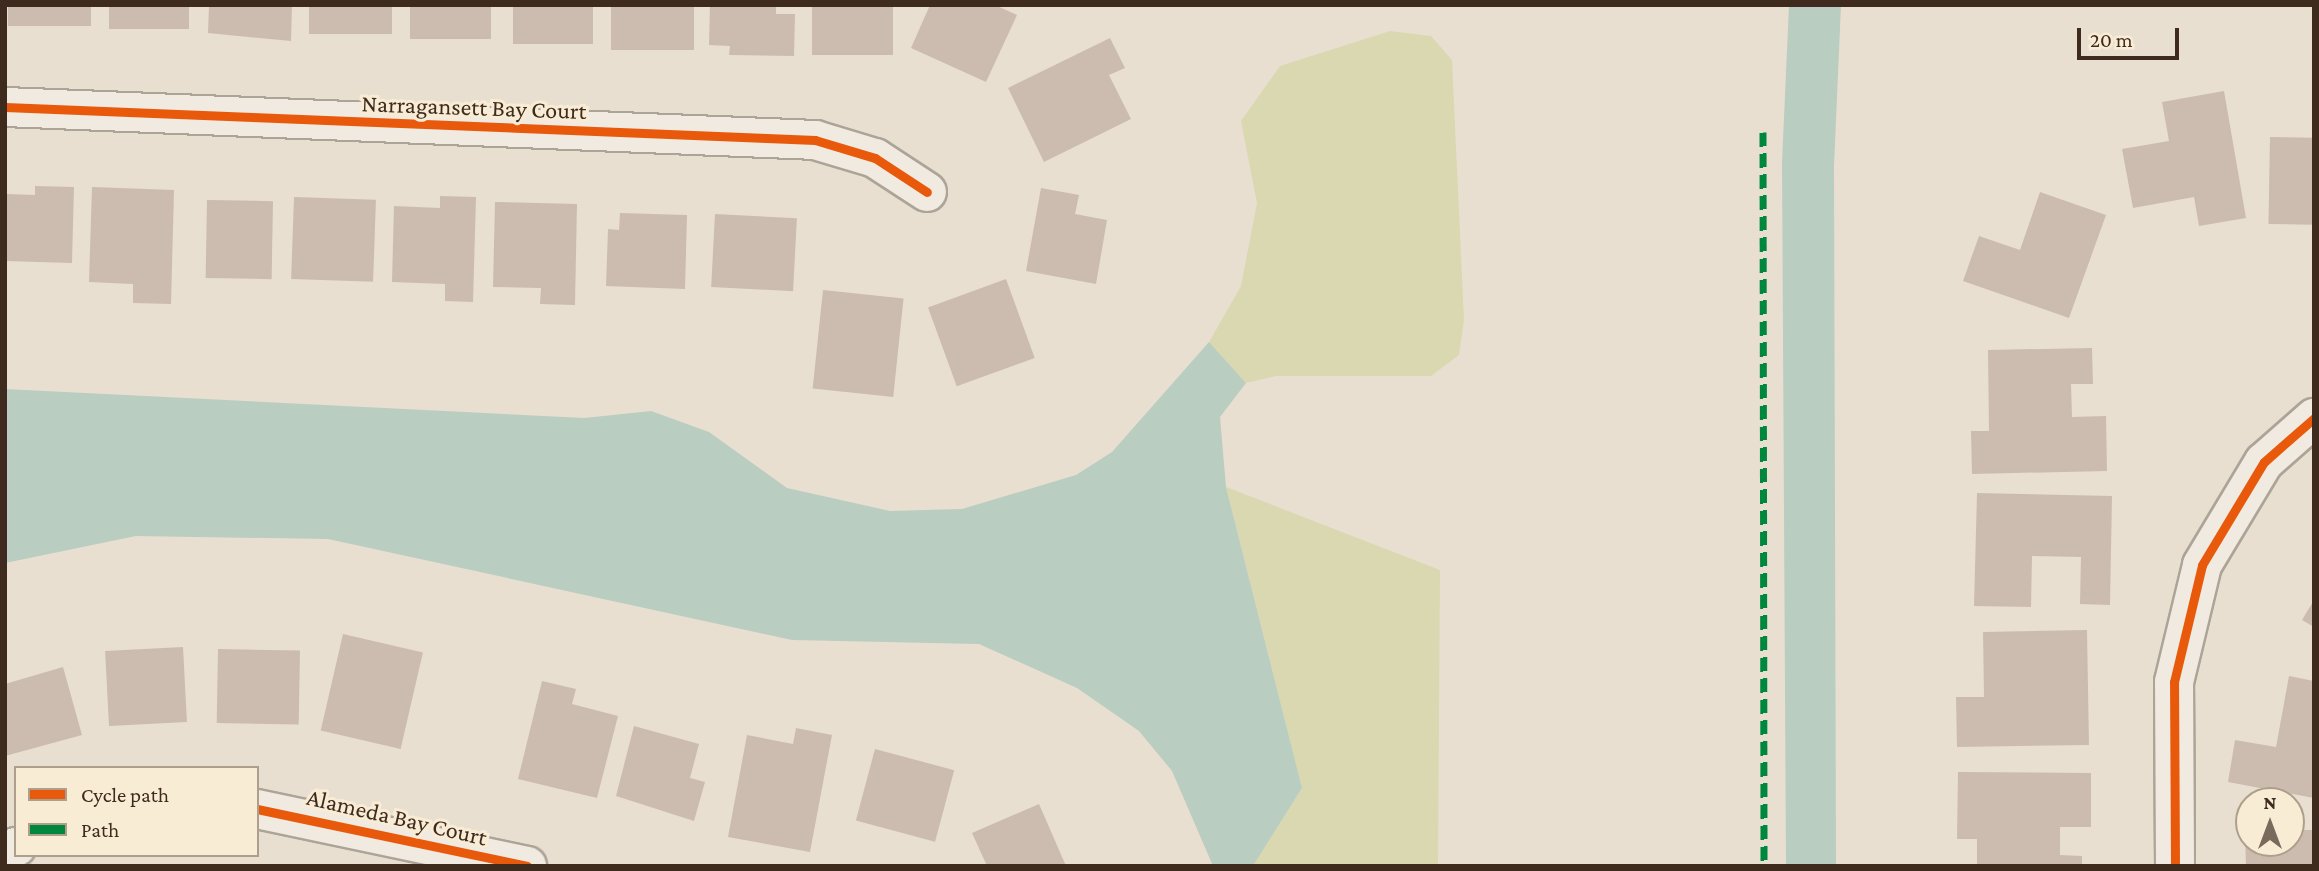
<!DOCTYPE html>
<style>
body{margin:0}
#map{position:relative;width:2319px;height:871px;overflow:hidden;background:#e8dfd0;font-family:"Crimson Pro",serif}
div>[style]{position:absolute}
.green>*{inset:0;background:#dad8b1}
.water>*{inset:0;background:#bacdc1}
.building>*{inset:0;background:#ccbcb0;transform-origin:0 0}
.roads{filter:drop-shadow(2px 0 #ada498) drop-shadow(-2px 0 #ada498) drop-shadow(0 2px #ada498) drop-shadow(0 -2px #ada498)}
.street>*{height:38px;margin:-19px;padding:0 19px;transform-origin:19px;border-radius:19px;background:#f0eae1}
.quiet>*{height:7px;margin-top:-3.5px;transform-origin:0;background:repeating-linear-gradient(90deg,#00873e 0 14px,transparent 0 21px)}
.cycleway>*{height:9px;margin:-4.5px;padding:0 4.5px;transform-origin:4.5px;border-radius:4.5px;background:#e8590c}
span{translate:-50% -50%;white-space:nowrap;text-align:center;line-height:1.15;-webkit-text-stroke:6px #f9ecd5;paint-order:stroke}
.street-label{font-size:24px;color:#3e2b1e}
.frame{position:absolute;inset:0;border:7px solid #3e2b1e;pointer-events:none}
.legend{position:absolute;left:14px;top:766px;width:245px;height:91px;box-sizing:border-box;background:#f9ecd5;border:2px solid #ae9f8c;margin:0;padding:9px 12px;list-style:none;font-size:21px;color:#3e2b1e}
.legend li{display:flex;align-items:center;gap:14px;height:35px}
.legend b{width:35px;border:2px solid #ae9f8c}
.north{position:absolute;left:2235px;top:787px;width:70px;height:70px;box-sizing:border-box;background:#f9ecd5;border:2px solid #ae9f8c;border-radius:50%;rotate:0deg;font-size:19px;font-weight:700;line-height:28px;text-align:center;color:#3e2b1e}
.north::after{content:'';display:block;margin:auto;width:24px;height:32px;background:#7a6a5c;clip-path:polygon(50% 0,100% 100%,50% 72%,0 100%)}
.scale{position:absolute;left:2077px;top:28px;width:102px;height:32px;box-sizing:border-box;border:4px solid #3e2b1e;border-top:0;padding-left:9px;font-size:21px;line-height:24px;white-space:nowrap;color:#3e2b1e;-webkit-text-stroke:5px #f9ecd5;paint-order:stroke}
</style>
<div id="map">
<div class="green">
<div style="clip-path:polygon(1390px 31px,1431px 36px,1452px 60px,1464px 320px,1459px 355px,1431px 376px,1276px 376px,1246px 383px,1209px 342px,1241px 286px,1257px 203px,1241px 121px,1280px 66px)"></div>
<div style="clip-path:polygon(1226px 487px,1440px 570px,1438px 866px,1253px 866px,1302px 788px)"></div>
</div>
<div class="water">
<div style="clip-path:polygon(1789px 5px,1841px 5px,1834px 166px,1836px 866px,1786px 866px,1782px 162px)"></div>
<div style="clip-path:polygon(1209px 342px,1246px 383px,1220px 417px,1226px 487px,1302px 788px,1253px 866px,1213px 866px,1172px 771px,1139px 731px,1077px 688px,979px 644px,792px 640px,328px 539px,136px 536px,5px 563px,5px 389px,584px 418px,651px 411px,709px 432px,787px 488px,890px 511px,962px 509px,1076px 475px,1112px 452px)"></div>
</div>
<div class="building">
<div style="left:8px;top:5px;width:83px;height:21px"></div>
<div style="left:109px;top:5px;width:80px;height:24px"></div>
<div style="clip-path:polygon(209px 5px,292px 5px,291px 41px,208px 33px)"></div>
<div style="left:309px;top:5px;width:83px;height:29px"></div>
<div style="left:410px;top:5px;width:81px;height:34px"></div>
<div style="left:513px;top:5px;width:80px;height:39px"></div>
<div style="left:611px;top:5px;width:83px;height:45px"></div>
<div style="clip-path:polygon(710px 5px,776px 5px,776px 14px,795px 14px,794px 56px,729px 55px,730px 46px,709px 45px)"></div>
<div style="left:812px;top:5px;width:81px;height:50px"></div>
<div style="clip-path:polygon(930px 5px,995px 5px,1017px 15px,986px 82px,911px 48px)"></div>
<div style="clip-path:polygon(1110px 38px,1125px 68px,1109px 75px,1131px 119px,1044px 162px,1008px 88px)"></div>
<div style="clip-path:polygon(2224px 91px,2246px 218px,2199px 226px,2194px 197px,2133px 208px,2122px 149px,2169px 141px,2162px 102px)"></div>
<div style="left:2270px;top:137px;width:44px;height:87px;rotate:1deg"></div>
<div style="clip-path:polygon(35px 186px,74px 187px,72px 263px,5px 261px,7px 194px,35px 195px)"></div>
<div style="clip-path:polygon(92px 187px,174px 190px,171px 304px,133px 303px,133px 284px,89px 282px)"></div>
<div style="clip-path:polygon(1041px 188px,1079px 195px,1075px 214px,1107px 220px,1096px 284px,1026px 271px)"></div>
<div style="clip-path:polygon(2040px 192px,2106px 215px,2069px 318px,1963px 281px,1979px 236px,2020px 250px)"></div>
<div style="clip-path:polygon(440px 196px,476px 197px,473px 302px,445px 301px,445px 284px,392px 282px,394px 206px,440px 208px)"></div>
<div style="left:294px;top:197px;width:82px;height:82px;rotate:2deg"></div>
<div style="left:207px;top:200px;width:66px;height:78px;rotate:1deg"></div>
<div style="clip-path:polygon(495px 202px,577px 204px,575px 305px,540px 304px,541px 288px,493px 287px)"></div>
<div style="clip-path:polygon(620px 213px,687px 215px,685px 289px,606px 286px,608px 229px,619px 230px)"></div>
<div style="left:715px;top:214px;width:82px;height:73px;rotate:3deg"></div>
<div style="left:1006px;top:279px;width:84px;height:83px;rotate:70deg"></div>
<div style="left:823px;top:290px;width:81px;height:99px;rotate:6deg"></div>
<div style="clip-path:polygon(2092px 348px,2093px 384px,2071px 384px,2072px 417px,2106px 416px,2107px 471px,1972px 474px,1971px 431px,1989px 431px,1988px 350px)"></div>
<div style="clip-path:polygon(1977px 493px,2112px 496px,2110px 605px,2080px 604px,2081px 557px,2032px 556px,2031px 607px,1974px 606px)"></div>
<div style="clip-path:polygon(2314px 600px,2314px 627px,2302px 620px)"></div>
<div style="clip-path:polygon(2087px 630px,2089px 745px,1957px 747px,1956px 697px,1984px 697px,1983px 632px)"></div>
<div style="left:343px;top:634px;width:82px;height:99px;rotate:13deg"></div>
<div style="left:183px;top:647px;width:75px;height:78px;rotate:87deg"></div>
<div style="left:218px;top:649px;width:82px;height:74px;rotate:1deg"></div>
<div style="clip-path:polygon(63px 667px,82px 735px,5px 756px,5px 684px)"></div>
<div style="clip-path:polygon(2289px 676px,2314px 681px,2314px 798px,2228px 782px,2235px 740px,2276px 747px)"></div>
<div style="clip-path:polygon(542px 681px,576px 689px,572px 704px,618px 716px,597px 798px,518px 779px)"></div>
<div style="clip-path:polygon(634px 726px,699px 744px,690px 778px,705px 782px,694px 821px,616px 796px)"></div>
<div style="clip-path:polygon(796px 728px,832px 735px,810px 852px,728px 837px,747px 735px,793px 744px)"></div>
<div style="left:875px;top:749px;width:82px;height:74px;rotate:15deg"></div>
<div style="clip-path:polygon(1958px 772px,2091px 773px,2091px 827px,2060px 827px,2060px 855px,2082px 856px,2082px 866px,1977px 866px,1977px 839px,1957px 839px)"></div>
<div style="clip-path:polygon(1039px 804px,1066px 866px,987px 866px,972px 833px)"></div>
<div style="clip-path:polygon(2291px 830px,2314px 830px,2314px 866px,2246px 866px,2245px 831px,2249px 843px,2291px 843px)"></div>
</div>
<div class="roads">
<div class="street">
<div style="left:5px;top:107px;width:811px;rotate:2.33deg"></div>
<div style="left:815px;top:140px;width:63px;rotate:16.7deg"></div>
<div style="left:875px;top:158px;width:62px;rotate:33.2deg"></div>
<div style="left:257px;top:809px;width:276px;rotate:11.9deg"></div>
<div style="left:5px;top:851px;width:12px;rotate:-20deg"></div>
<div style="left:2175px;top:866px;width:184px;rotate:-90.3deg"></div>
<div style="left:2174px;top:682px;width:120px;rotate:-76.5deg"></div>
<div style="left:2202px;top:565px;width:120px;rotate:-59deg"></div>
<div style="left:2264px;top:462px;width:67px;rotate:-41.3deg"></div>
</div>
</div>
<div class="quiet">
<div style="left:1763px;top:132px;width:734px;rotate:89.92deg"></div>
</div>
<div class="cycleway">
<div style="left:5px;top:107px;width:811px;rotate:2.33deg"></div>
<div style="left:815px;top:140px;width:63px;rotate:16.7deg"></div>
<div style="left:875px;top:158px;width:62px;rotate:33.2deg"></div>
<div style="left:257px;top:809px;width:276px;rotate:11.9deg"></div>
<div style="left:2175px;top:866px;width:184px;rotate:-90.3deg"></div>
<div style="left:2174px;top:682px;width:120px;rotate:-76.5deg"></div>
<div style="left:2202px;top:565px;width:120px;rotate:-59deg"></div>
<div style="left:2264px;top:462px;width:67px;rotate:-41.3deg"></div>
</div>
<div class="street-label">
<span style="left:474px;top:107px;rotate:2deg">Narragansett Bay Court</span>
<span style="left:397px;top:817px;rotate:13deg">Alameda Bay Court</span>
</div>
<div class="frame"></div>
<ul class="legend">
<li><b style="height:9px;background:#e8590c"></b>Cycle path</li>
<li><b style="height:9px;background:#00873e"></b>Path</li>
</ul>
<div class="north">N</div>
<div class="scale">20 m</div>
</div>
